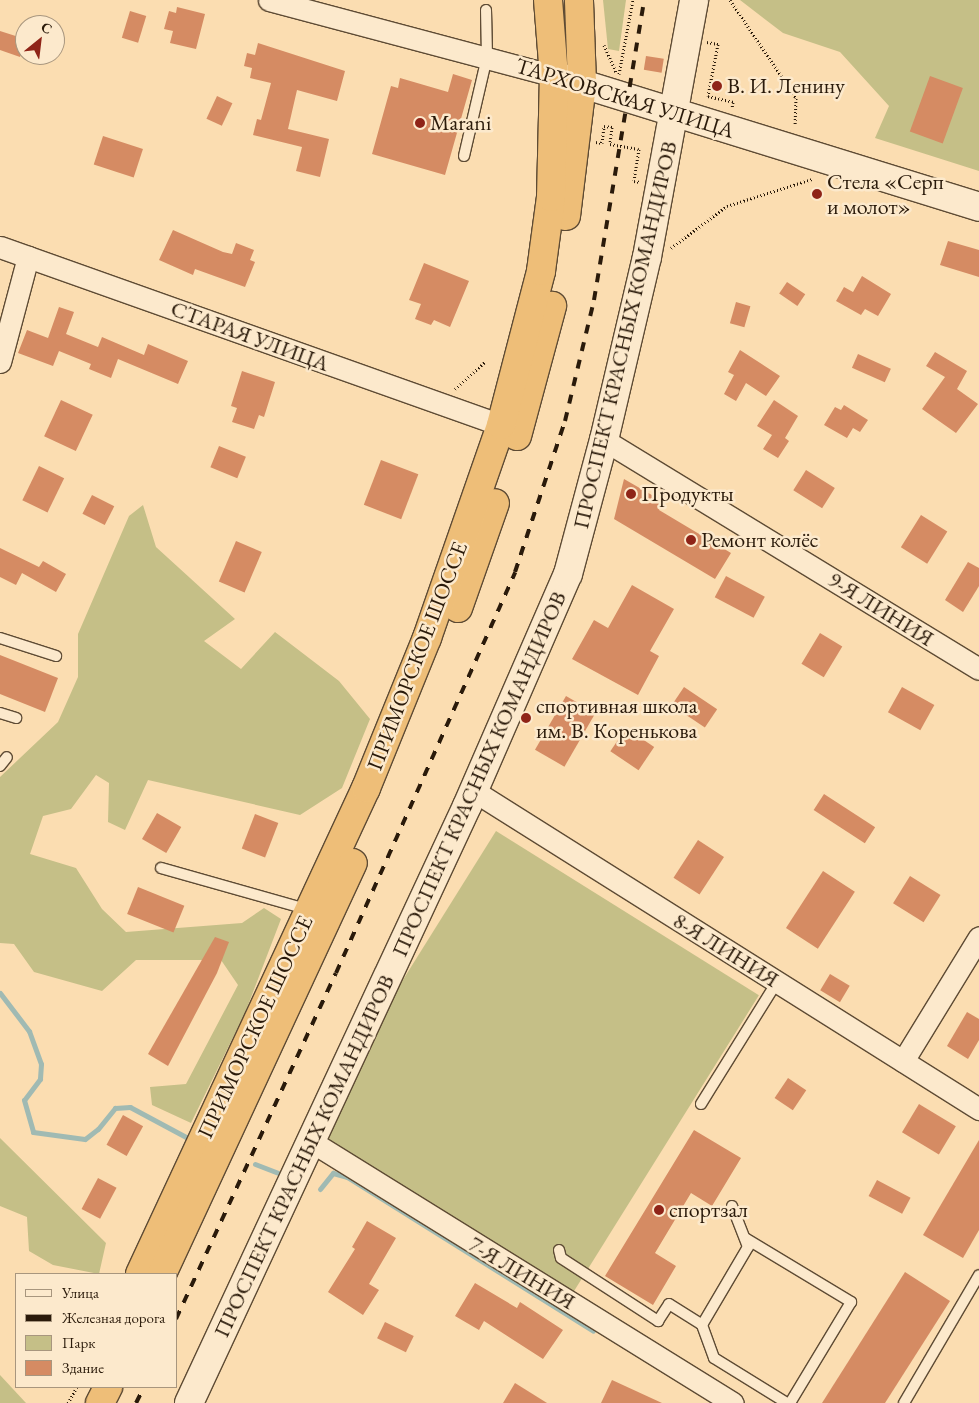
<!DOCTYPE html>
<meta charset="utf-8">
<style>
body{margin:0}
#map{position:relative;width:979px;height:1403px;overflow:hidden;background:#fbddb1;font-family:"EB Garamond",serif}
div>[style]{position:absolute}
.green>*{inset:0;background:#c5bf87;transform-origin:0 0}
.stream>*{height:5px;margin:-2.5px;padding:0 2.5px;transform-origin:2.5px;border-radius:2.5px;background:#a0bab3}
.building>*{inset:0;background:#d58b63;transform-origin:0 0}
.path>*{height:3px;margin-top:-1.5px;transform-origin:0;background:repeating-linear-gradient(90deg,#2a1a0a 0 1px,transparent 0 3.5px)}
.roads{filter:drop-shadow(1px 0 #5e4b34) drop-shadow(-1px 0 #5e4b34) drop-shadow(0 1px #5e4b34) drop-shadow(0 -1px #5e4b34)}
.lane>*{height:10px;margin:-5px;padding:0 5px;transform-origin:5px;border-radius:5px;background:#fce9cc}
.street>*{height:21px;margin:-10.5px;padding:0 10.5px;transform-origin:10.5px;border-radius:10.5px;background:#fce9cc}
.secondary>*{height:28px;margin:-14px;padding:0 14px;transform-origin:14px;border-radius:14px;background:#fce9cc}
.highway>*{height:28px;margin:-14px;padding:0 14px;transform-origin:14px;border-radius:14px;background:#eebe78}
.rail>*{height:4px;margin-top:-2px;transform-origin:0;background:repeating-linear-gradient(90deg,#2a1a0a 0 9px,transparent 0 18px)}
.dots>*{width:14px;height:14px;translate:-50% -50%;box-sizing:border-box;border:2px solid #fce9cc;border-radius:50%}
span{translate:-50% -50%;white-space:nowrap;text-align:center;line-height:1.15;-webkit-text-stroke:5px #fce9cc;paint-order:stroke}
.poi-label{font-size:22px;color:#2a1a0a}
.left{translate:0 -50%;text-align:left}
.street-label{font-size:22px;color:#2a1a0a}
.legend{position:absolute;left:15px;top:1273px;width:162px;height:115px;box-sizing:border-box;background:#fce9cc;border:1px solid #a8967e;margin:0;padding:6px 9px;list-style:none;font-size:15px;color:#2a1a0a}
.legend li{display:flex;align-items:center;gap:10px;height:25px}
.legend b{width:25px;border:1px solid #a8967e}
.north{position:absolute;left:15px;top:15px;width:50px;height:50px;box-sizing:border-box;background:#fce9cc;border:1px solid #a8967e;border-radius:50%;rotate:29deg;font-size:14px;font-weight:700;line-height:20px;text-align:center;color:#2a1a0a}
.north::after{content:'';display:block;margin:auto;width:18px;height:22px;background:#8f2418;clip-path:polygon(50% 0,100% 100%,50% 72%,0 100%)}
</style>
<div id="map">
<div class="green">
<div style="clip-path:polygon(603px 0,626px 0,619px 51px,608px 49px)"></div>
<div style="clip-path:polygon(740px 0,979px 0,979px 171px,875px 138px,889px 106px,840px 52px,783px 33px)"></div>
<div style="clip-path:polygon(143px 505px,156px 547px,235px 619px,204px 641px,241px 669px,275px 632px,339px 681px,370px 719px,342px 788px,300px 815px,148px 780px,125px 830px,108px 822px,109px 783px,96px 775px,71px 809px,43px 816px,30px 854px,76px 868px,102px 909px,126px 932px,242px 923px,264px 908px,281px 919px,245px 1013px,191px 1123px,152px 1105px,150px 1087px,186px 1084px,238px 985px,221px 960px,136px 960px,102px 991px,34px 972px,14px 944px,0 943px,0 777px,58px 722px,78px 677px,78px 634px,129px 516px)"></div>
<div style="left:496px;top:831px;width:310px;height:355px;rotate:32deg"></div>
<div style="clip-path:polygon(0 1138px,106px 1243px,99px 1274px,53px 1265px,29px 1251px,27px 1217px,0 1206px)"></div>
<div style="clip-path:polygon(0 1375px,26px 1403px,0 1403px)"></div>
</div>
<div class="stream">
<div style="left:0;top:993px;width:48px;rotate:52.7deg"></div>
<div style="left:29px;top:1031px;width:35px;rotate:70deg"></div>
<div style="left:41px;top:1064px;width:15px;rotate:94deg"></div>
<div style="left:40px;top:1079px;width:26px;rotate:127deg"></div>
<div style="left:24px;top:1100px;width:33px;rotate:74deg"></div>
<div style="left:33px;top:1132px;width:52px;rotate:7.7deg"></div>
<div style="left:85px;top:1139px;width:16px;rotate:-38deg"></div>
<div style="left:98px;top:1129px;width:27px;rotate:-51deg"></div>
<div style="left:115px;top:1108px;width:15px;rotate:-4deg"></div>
<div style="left:130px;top:1107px;width:64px;rotate:28.2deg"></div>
<div style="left:255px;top:1164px;width:25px;rotate:21deg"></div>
<div style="left:320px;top:1189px;width:21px;rotate:-51deg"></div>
<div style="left:333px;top:1173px;width:15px;rotate:16deg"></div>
<div style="left:347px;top:1177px;width:290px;rotate:32deg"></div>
</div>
<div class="building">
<div style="clip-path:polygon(177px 7px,205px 14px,196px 49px,170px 43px,173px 31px,164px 29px,169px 11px,176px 13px)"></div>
<div style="left:130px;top:11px;width:17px;height:28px;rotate:17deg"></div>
<div style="clip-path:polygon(0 31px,25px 39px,20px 57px,0 50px)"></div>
<div style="clip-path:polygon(258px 43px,345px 71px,337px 101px,297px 90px,288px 129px,329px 139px,320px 177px,296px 171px,302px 147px,253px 135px,257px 119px,261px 120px,271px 83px,250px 78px,252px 68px,244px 66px,247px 53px,255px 55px)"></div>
<div style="left:646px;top:56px;width:18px;height:14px;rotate:9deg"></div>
<div style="clip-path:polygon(453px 74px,472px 80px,445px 175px,372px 154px,391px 86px,398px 88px,400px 78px,448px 92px)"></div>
<div style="left:930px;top:76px;width:35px;height:59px;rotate:20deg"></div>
<div style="left:217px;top:96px;width:17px;height:25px;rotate:25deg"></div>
<div style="left:103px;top:136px;width:42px;height:30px;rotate:18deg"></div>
<div style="clip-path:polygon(173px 230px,223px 252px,232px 254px,236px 243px,254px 250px,250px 260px,255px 262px,245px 287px,195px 269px,193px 275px,159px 260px)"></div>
<div style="clip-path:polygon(948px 241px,979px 250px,979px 277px,940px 265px)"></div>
<div style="clip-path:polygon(424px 263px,469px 281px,450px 327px,434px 320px,431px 325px,415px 319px,421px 304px,409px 300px)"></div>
<div style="clip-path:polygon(862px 276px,891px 294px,878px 316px,865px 309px,861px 315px,836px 301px,844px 287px,853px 292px)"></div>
<div style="left:787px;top:282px;width:22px;height:14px;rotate:34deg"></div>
<div style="left:736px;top:302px;width:15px;height:22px;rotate:16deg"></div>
<div style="clip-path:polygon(59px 307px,74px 312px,66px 334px,98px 347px,102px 337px,144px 355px,148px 344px,188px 361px,178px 384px,118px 359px,111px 378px,89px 369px,91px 364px,59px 351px,53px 366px,18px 353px,27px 330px,48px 338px)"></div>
<div style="clip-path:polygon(740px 350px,780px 376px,766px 396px,746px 383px,736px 401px,724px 394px,734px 375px,728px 372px)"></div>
<div style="clip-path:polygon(935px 352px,967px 371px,957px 389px,978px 404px,956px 433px,922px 409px,945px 377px,926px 366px)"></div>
<div style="left:858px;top:354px;width:36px;height:15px;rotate:24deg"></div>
<div style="clip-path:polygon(242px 371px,275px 382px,264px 417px,259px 415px,254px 429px,232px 422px,237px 408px,231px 406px)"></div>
<div style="left:61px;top:400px;width:35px;height:40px;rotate:25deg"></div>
<div style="clip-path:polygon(774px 400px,798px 416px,785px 438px,789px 441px,778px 458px,763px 449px,772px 435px,757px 426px)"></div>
<div style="clip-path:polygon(844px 405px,868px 420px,860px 432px,853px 428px,847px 438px,824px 425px,835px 407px,841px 410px)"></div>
<div style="left:219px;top:446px;width:29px;height:23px;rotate:22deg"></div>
<div style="left:381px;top:460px;width:40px;height:48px;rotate:21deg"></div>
<div style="left:39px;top:466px;width:28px;height:38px;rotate:26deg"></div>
<div style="left:806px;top:470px;width:34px;height:24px;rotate:32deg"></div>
<div style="clip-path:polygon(624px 479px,664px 502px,659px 510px,731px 553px,715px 579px,614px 519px)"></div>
<div style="left:92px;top:495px;width:25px;height:21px;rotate:27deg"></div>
<div style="left:921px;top:515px;width:31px;height:38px;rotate:32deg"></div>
<div style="left:236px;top:541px;width:28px;height:44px;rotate:23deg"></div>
<div style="clip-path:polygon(0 548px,39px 567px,43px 561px,66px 574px,56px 592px,22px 573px,16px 585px,0 577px)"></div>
<div style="clip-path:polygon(968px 562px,979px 568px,979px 586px,963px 612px,945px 600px)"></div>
<div style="left:726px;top:576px;width:44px;height:24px;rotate:28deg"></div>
<div style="clip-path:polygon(632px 585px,674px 609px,650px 651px,659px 656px,638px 695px,572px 659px,594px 620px,608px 628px)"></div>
<div style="left:820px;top:633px;width:26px;height:36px;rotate:31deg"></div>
<div style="clip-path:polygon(0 655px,58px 678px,45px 712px,0 694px)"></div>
<div style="left:684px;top:687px;width:40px;height:22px;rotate:34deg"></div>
<div style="left:902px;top:687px;width:37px;height:29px;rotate:29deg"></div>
<div style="left:566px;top:696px;width:34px;height:62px;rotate:30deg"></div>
<div style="left:626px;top:728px;width:34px;height:28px;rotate:34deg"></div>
<div style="left:824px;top:794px;width:61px;height:19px;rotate:33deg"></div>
<div style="left:157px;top:813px;width:28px;height:30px;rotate:30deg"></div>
<div style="left:255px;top:814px;width:25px;height:37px;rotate:21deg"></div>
<div style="left:698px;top:840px;width:31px;height:45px;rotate:33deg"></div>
<div style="left:823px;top:871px;width:38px;height:68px;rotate:33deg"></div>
<div style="left:910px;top:876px;width:36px;height:32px;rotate:32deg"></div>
<div style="left:138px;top:887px;width:50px;height:29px;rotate:22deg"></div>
<div style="clip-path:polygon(215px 937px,229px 942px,217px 973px,168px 1066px,148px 1054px)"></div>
<div style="left:830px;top:974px;width:23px;height:19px;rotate:31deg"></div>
<div style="clip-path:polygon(967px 1012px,979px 1019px,979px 1040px,968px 1059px,947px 1046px)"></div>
<div style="left:788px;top:1078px;width:22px;height:24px;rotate:34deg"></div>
<div style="left:919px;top:1104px;width:43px;height:33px;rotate:31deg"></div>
<div style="left:123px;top:1115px;width:23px;height:34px;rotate:29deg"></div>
<div style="clip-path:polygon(694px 1130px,741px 1158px,712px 1206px,691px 1193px,655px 1253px,676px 1266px,653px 1305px,605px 1276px)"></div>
<div style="clip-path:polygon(979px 1140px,979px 1230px,963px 1258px,923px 1235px)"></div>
<div style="left:98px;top:1178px;width:21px;height:35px;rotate:28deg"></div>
<div style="left:877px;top:1180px;width:38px;height:18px;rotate:28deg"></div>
<div style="clip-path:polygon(367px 1221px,396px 1238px,369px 1284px,379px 1290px,363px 1315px,328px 1292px,355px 1249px,352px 1247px)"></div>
<div style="clip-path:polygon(905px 1272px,950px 1301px,885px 1403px,822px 1403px)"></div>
<div style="clip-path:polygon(475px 1283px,517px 1308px,520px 1302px,563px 1330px,543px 1359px,484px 1321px,479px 1330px,455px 1316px)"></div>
<div style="left:385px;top:1322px;width:32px;height:18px;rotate:26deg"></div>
<div style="clip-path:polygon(612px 1380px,662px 1403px,601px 1403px)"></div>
<div style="clip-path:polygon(515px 1383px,547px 1403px,503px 1403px)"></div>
</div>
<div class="path">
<div style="left:730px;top:0;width:118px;rotate:56deg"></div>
<div style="left:796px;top:98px;width:26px;rotate:92deg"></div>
<div style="left:707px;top:42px;width:11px;rotate:10deg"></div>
<div style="left:718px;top:44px;width:53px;rotate:100.9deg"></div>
<div style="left:708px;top:96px;width:26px;rotate:13deg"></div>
<div style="left:733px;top:102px;width:6px;rotate:99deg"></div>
<div style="left:604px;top:45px;width:30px;rotate:66deg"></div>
<div style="left:619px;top:74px;width:75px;rotate:-79.3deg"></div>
<div style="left:596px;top:142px;width:6px;rotate:9deg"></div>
<div style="left:602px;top:143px;width:17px;rotate:-83deg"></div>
<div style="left:604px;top:126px;width:8px;rotate:7deg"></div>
<div style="left:612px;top:127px;width:17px;rotate:97deg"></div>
<div style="left:610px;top:144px;width:29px;rotate:10deg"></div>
<div style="left:639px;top:149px;width:32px;rotate:99deg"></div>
<div style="left:634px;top:181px;width:6px;rotate:9deg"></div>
<div style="left:671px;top:248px;width:70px;rotate:-36.9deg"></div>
<div style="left:727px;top:206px;width:89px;rotate:-17.6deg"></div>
<div style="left:455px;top:389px;width:40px;rotate:-42deg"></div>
<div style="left:68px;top:1403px;width:18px;rotate:-61deg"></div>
</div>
<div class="roads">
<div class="lane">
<div style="left:464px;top:156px;width:102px;rotate:-76.9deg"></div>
<div style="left:487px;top:57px;width:47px;rotate:-91.2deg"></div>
<div style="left:0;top:638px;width:59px;rotate:17.8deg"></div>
<div style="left:0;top:713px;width:17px;rotate:17deg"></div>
<div style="left:0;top:766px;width:11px;rotate:-52deg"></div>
<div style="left:161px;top:868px;width:154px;rotate:15.8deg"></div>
<div style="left:701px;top:1104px;width:144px;rotate:-58.1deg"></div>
<div style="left:745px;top:1238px;width:124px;rotate:31.1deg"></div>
<div style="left:851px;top:1302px;width:118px;rotate:121.1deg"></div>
<div style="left:559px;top:1250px;width:8px;rotate:76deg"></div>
<div style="left:561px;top:1258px;width:116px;rotate:33deg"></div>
<div style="left:658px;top:1321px;width:20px;rotate:-57deg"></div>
<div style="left:669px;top:1304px;width:39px;rotate:32deg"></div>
<div style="left:702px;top:1325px;width:91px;rotate:-59.5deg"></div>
<div style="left:748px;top:1247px;width:44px;rotate:-111.3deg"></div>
<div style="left:702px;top:1325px;width:35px;rotate:70deg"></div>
<div style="left:714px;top:1358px;width:86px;rotate:31.7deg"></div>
<div style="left:904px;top:1403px;width:148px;rotate:-59.6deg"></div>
</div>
<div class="street">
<div style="left:269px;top:0;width:295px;rotate:14.9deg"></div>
<div style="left:0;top:247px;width:532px;rotate:19.56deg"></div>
<div style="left:0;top:362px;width:109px;rotate:-75.1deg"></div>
<div style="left:604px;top:440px;width:439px;rotate:31.4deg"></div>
<div style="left:474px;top:791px;width:597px;rotate:32.2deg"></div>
<div style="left:903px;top:1061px;width:145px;rotate:-58.5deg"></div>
<div style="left:312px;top:1142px;width:495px;rotate:31.8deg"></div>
</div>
<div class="secondary">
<div style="left:560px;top:77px;width:439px;rotate:17.2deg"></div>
<div style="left:189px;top:1403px;width:659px;rotate:-65.03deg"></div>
<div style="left:467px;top:806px;width:253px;rotate:-66.5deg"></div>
<div style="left:568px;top:574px;width:139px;rotate:-75deg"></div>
<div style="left:604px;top:440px;width:188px;rotate:-76.8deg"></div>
<div style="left:647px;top:257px;width:261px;rotate:-79.6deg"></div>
</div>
<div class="highway">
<div style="left:566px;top:216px;width:134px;rotate:-83.1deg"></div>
<div style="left:582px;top:83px;width:83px;rotate:-92.1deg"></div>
<div style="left:517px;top:436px;width:135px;rotate:-74.9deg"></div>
<div style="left:458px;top:608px;width:111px;rotate:-70.6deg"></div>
<div style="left:140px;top:1274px;width:536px;rotate:-65.06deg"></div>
<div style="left:366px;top:788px;width:162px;rotate:-67.9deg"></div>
<div style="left:427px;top:638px;width:225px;rotate:-70.8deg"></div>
<div style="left:501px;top:425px;width:159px;rotate:-75.4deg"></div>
<div style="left:541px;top:271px;width:75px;rotate:-82.3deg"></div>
<div style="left:551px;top:197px;width:121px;rotate:-88.6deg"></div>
<div style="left:554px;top:76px;width:76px;rotate:-94.5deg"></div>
<div style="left:162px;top:1274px;width:453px;rotate:-65.1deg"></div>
<div style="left:100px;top:1403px;width:18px;rotate:-63deg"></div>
</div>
</div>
<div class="rail">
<div style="left:176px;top:1319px;width:381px;rotate:-65.2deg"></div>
<div style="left:336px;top:973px;width:439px;rotate:-65.9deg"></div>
<div style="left:515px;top:572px;width:159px;rotate:-71.7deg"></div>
<div style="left:565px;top:421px;width:124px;rotate:-76.5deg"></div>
<div style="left:594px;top:300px;width:304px;rotate:-80.5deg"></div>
<div style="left:136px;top:1403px;width:18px;rotate:-63deg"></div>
</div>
<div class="dots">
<div style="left:717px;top:86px;background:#8f2418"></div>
<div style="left:420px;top:123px;background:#8f2418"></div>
<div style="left:817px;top:194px;background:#8f2418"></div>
<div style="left:631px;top:494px;background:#8f2418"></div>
<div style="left:691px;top:540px;background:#8f2418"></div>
<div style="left:526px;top:718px;background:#8f2418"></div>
<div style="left:659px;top:1210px;background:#8f2418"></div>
</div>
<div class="poi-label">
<span class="left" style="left:727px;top:86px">В. И. Ленину</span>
<span class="left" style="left:430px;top:123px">Marani</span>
<span class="left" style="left:827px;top:194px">Стела «Серп<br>и молот»</span>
<span class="left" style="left:641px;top:494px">Продукты</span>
<span class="left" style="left:701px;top:540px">Ремонт колёс</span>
<span class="left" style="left:536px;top:718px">спортивная школа<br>им. В. Коренькова</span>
<span class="left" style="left:669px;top:1210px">спортзал</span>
</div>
<div class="street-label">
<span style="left:625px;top:98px;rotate:17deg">ТАРХОВСКАЯ УЛИЦА</span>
<span style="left:625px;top:335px;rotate:-77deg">ПРОСПЕКТ КРАСНЫХ КОМАНДИРОВ</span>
<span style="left:250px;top:336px;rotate:20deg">СТАРАЯ УЛИЦА</span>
<span style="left:881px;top:609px;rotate:32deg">9-Я ЛИНИЯ</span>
<span style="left:417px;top:656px;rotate:-69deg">ПРИМОРСКОЕ ШОССЕ</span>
<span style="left:479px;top:774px;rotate:-66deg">ПРОСПЕКТ КРАСНЫХ КОМАНДИРОВ</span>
<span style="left:726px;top:950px;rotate:32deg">8-Я ЛИНИЯ</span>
<span style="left:255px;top:1027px;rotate:-65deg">ПРИМОРСКОЕ ШОССЕ</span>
<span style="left:304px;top:1156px;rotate:-65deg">ПРОСПЕКТ КРАСНЫХ КОМАНДИРОВ</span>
<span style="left:522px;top:1273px;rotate:31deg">7-Я ЛИНИЯ</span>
</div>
<ul class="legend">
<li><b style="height:6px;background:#fce9cc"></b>Улица</li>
<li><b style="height:6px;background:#2a1a0a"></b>Железная дорога</li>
<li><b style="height:14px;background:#c5bf87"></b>Парк</li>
<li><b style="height:14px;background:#d58b63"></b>Здание</li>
</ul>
<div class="north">С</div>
</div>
